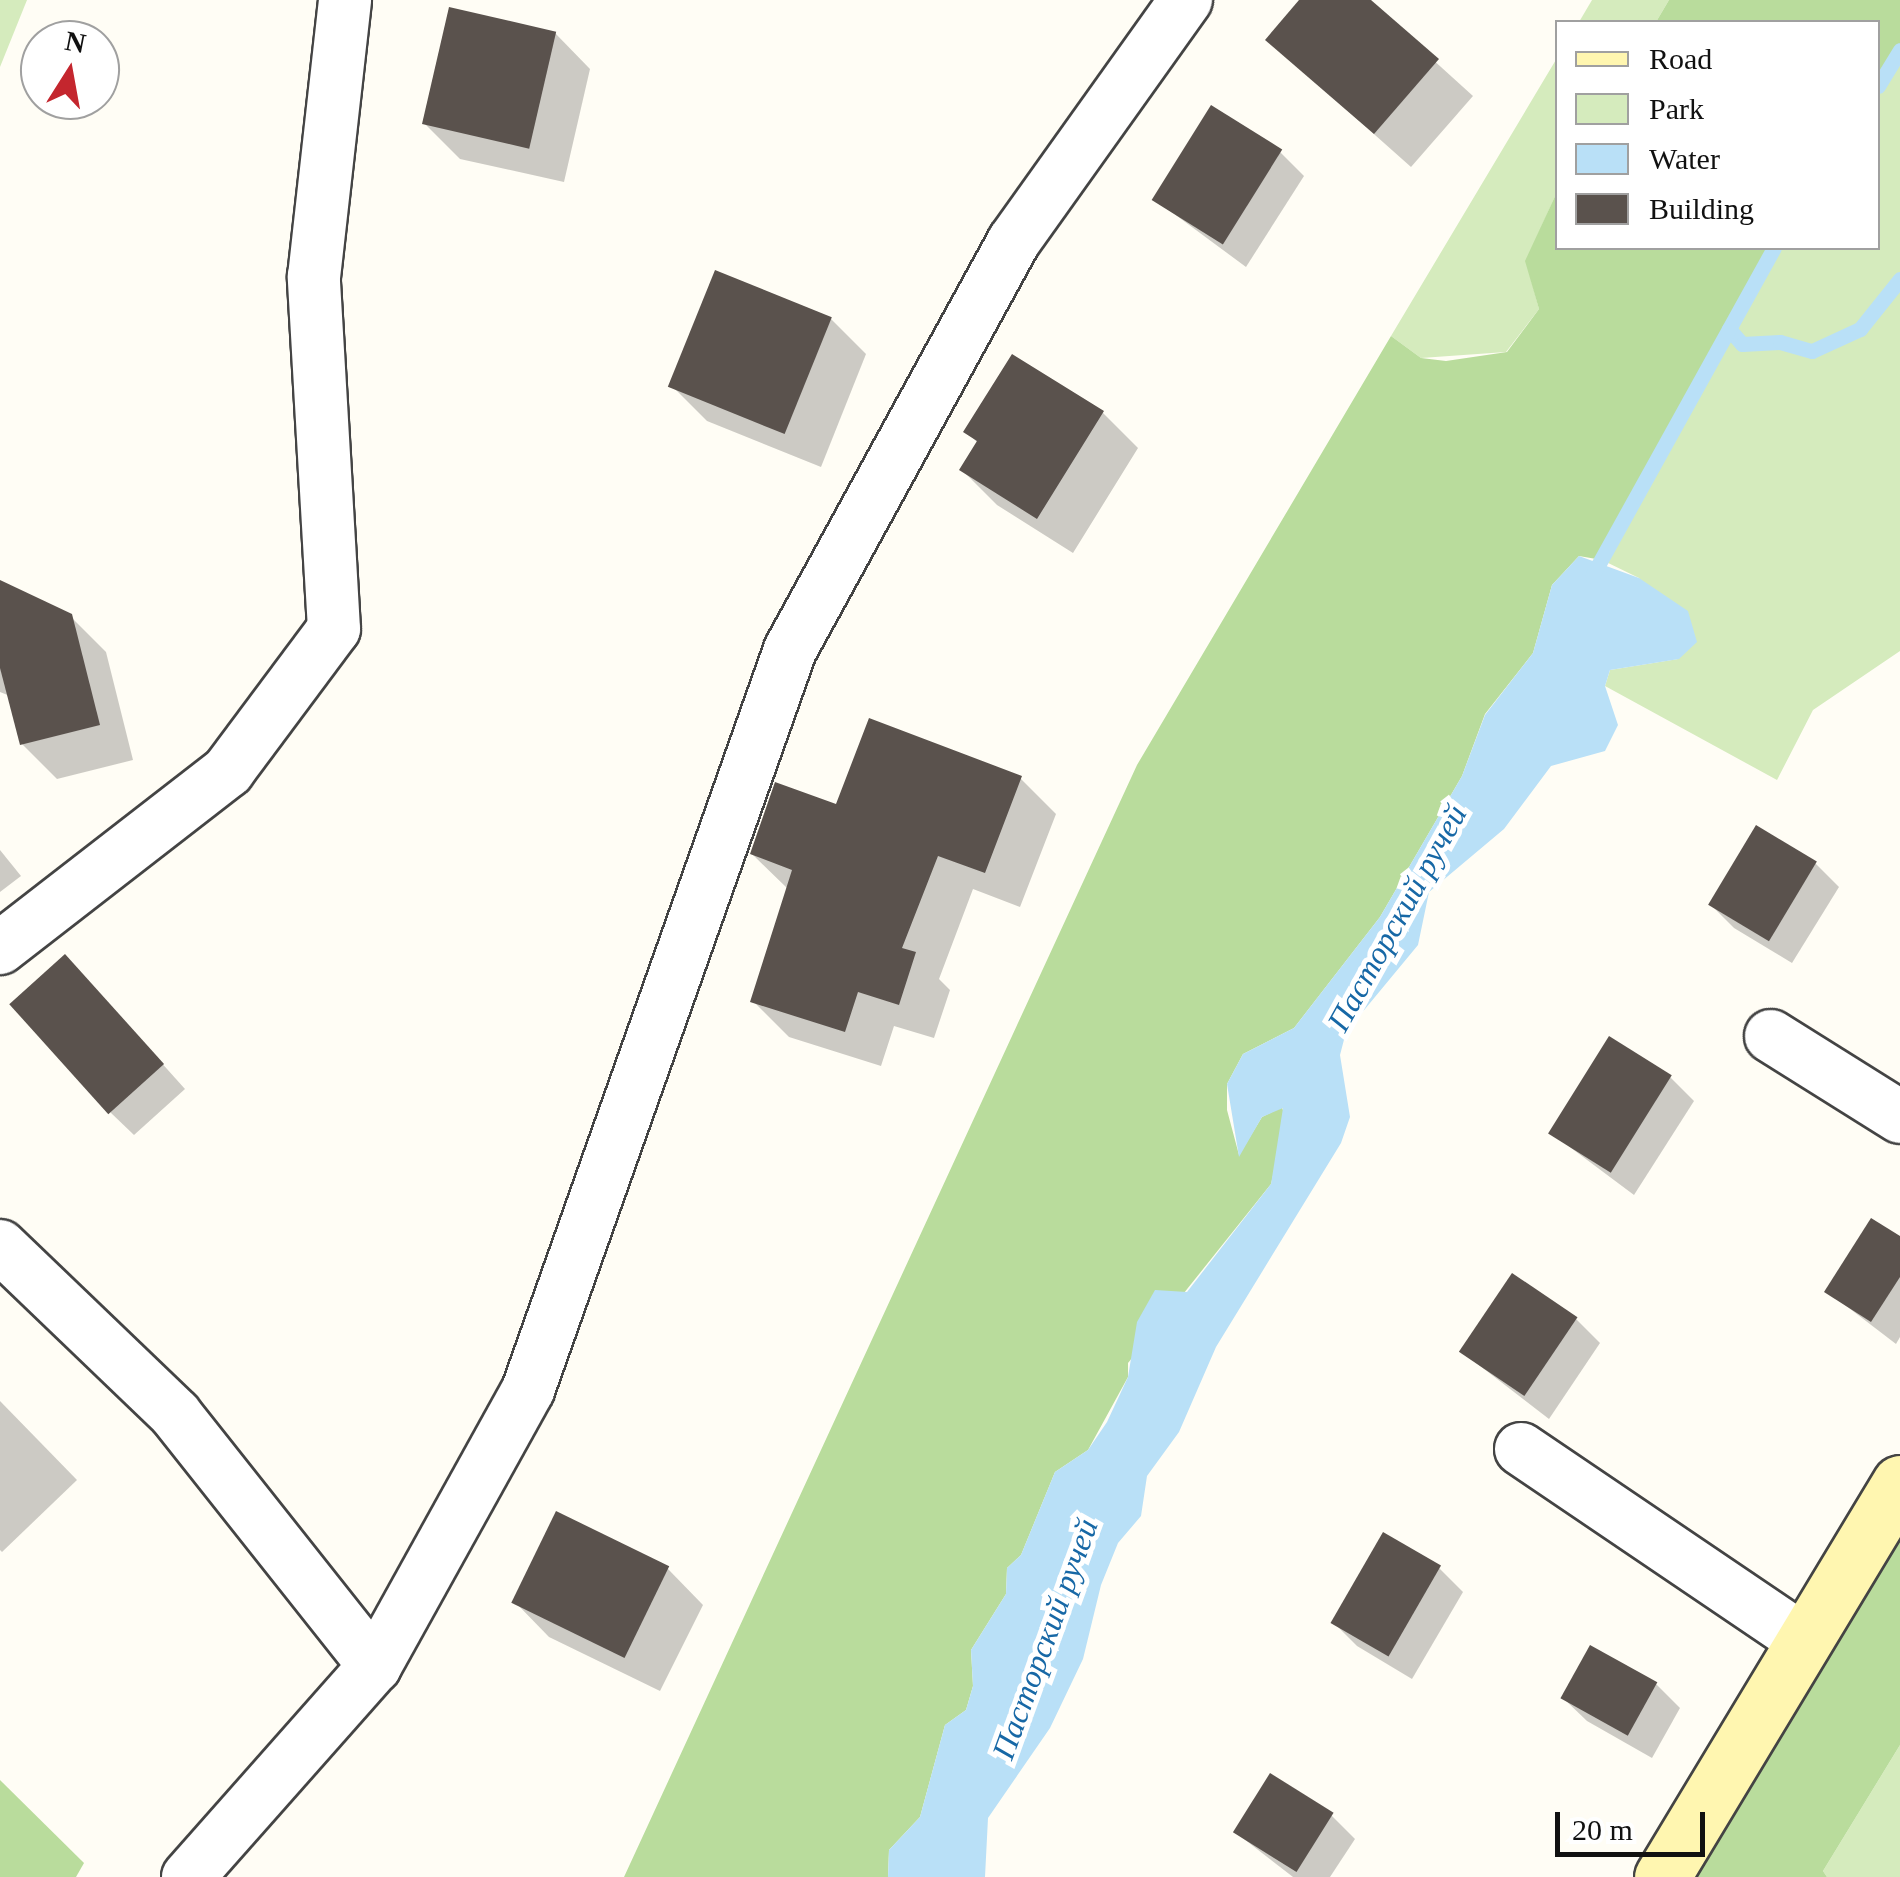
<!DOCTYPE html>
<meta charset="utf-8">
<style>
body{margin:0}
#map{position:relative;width:1900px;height:1877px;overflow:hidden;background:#fffdf5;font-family:"Times New Roman",serif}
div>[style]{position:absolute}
.green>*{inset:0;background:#d5ebbd}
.forest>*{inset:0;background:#b9dc9c}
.water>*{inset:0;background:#b9e0f7}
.shadow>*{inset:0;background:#0003}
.stream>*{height:15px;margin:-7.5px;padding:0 7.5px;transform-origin:7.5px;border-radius:7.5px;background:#b9e0f7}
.building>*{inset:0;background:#5a524d;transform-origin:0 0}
.roads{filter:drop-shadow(2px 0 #444) drop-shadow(-2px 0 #444) drop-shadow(0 2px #444) drop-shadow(0 -2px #444)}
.street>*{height:52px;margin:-26px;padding:0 26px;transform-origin:26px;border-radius:26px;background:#fff}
.secondary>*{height:55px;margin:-27.5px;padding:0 27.5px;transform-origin:27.5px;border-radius:27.5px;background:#fff6b0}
span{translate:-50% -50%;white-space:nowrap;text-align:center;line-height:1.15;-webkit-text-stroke:10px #fff;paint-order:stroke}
.water-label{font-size:32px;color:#1768a6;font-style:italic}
.legend{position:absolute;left:1555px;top:20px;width:325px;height:230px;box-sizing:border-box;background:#fff;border:2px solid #a0a0a0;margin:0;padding:12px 18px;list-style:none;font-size:30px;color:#111}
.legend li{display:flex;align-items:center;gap:20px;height:50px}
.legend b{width:50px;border:2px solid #a0a0a0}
.north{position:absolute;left:20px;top:20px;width:100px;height:100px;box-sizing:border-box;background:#fff;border:2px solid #a0a0a0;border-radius:50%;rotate:11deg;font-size:28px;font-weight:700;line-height:40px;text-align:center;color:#111}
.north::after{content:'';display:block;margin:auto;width:35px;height:45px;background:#c4262e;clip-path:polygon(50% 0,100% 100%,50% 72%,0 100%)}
.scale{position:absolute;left:1555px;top:1812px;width:150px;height:45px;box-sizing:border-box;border:5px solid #111;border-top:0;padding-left:12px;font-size:30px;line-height:35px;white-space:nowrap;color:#111;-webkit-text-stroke:8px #fff;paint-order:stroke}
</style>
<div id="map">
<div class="green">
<div style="clip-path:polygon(0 0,27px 0,0 67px)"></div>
<div style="clip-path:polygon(1592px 0,1669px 0,1656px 22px,1579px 22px)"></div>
<div style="clip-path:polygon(1900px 50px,1900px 651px,1813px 710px,1777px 780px,1605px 686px,1610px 670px,1678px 659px,1639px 578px,1602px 560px,1774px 248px,1878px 248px,1878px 86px)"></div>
<div style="clip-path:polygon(1557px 58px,1557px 192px,1526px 261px,1539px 309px,1506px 352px,1421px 358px,1391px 336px)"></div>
<div style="clip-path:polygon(1900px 1745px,1900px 1877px,1827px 1877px,1823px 1871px)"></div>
</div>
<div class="forest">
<div style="clip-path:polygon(1669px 0,1900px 0,1900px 50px,1878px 86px,1878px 22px,1656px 22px)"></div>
<div style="clip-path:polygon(1557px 192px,1558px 248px,1774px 248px,1602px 560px,1579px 556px,1552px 585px,1533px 653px,1485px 714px,1462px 776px,1380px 917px,1294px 1028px,1243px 1054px,1227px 1084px,1227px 1110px,1239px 1155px,1262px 1117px,1282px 1107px,1286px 1121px,1271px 1184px,1128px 1363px,1128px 1377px,1088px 1450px,1055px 1472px,1021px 1555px,1007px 1568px,1006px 1594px,971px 1650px,973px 1686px,966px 1710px,945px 1725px,920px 1817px,889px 1850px,888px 1877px,624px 1877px,1137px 765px,1391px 336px,1421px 358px,1446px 361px,1507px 352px,1539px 309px,1525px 261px)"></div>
<div style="clip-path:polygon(1900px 1483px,1900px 1745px,1823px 1871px,1827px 1877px,1662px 1877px)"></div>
<div style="clip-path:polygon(0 1780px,84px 1863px,76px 1877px,0 1877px)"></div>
</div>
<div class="water">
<div style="clip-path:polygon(1579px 556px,1639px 578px,1688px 611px,1697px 642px,1679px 659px,1610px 670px,1605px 686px,1618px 725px,1605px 751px,1551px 766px,1504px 829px,1429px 892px,1418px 945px,1346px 1032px,1340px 1055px,1350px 1117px,1341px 1143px,1216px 1347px,1179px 1432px,1147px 1476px,1141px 1516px,1118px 1543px,1101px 1585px,1083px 1659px,1050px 1728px,988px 1818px,985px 1877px,888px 1877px,889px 1850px,920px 1817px,945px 1725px,966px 1710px,973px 1686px,971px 1650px,1006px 1594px,1007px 1568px,1021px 1555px,1055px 1472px,1088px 1450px,1107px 1422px,1128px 1377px,1137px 1322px,1155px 1290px,1187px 1292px,1271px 1184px,1283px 1108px,1262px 1117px,1239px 1157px,1227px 1084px,1243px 1054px,1294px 1028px,1380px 917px,1462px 776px,1485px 715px,1533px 653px,1552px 585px)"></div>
</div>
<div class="shadow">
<div style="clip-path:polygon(1303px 0,1367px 0,1473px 96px,1411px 167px,1268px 40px)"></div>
<div style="clip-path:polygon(555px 33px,590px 69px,564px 182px,460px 159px,425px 124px)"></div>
<div style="clip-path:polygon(1280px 152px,1304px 176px,1246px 267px,1154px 199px)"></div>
<div style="clip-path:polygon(831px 319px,866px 354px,821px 467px,707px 421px,672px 386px)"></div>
<div style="clip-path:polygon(1103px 413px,1138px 448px,1073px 553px,997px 505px,962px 470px,978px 443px,967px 432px)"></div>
<div style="clip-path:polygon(0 583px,70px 616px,106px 652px,133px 760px,57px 779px,22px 744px,10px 696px,0 692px)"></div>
<div style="clip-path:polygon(1020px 778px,1056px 814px,1020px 907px,973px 889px,939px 979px,950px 990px,934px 1038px,894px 1026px,881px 1066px,789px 1037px,753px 1001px,788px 889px,752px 854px,837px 808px)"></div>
<div style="clip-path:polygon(0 850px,21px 876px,0 892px)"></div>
<div style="clip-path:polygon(1815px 863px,1839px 887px,1792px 963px,1734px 928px,1711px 905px)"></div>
<div style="clip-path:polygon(88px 981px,185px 1089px,134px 1135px,110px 1112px)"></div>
<div style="clip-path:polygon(1670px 1077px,1694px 1101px,1634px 1195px,1551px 1133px)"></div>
<div style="clip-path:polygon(1900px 1239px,1900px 1337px,1896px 1344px,1828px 1292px)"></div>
<div style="clip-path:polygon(1576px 1319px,1600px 1343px,1549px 1419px,1462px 1352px)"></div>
<div style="clip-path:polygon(0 1401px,77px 1480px,2px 1552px,0 1550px)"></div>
<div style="clip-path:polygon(1439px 1568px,1463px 1592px,1412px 1679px,1357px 1646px,1333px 1622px)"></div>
<div style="clip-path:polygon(668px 1569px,703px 1605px,660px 1691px,549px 1637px,514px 1601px)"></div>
<div style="clip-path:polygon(1591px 1648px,1656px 1684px,1680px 1708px,1652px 1758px,1587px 1721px,1563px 1698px)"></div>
<div style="clip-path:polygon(1331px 1815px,1355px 1839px,1330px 1877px,1293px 1877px,1235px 1832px)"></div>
</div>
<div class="stream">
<div style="left:1878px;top:86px;width:42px;rotate:-58.6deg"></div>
<div style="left:1729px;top:329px;width:20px;rotate:49deg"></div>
<div style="left:1742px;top:344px;width:38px;rotate:-3deg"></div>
<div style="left:1780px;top:342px;width:33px;rotate:16deg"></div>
<div style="left:1812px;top:351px;width:53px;rotate:-24.6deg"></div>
<div style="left:1860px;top:329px;width:64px;rotate:-51.3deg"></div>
<div style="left:1592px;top:576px;width:375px;rotate:-61deg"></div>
</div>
<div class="building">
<div style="clip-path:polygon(1299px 0,1371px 0,1439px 59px,1374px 134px,1265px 40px)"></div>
<div style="left:449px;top:7px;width:110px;height:120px;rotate:13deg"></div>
<div style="left:1211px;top:105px;width:84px;height:112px;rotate:32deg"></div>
<div style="left:715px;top:270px;width:126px;height:126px;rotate:22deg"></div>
<div style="clip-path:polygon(1012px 354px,1104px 411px,1037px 519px,959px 470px,977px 441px,963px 432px)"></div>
<div style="clip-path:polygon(0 580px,72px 614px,100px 725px,20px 745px,0 668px)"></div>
<div style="clip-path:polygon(869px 718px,1022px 776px,985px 873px,938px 856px,902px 948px,916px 952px,899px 1005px,858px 992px,845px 1032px,750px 1002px,792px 870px,750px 854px,775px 782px,836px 804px)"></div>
<div style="left:1756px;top:825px;width:71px;height:93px;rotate:31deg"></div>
<div style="left:65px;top:954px;width:148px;height:75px;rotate:48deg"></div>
<div style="left:1609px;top:1036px;width:74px;height:115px;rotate:32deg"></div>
<div style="clip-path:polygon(1871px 1218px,1900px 1236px,1900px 1277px,1871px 1322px,1824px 1292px)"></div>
<div style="left:1512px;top:1273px;width:79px;height:95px;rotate:34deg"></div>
<div style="left:556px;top:1511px;width:126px;height:102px;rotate:26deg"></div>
<div style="left:1383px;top:1532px;width:67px;height:105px;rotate:30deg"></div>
<div style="left:1590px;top:1645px;width:77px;height:61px;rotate:29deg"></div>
<div style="left:1270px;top:1773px;width:75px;height:70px;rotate:32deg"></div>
</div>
<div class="roads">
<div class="street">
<div style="left:0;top:948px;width:289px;rotate:-37.8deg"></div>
<div style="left:228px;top:771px;width:177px;rotate:-53.3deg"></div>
<div style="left:334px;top:629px;width:353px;rotate:-93.3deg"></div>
<div style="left:314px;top:277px;width:279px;rotate:-83.6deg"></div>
<div style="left:1771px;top:1036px;width:152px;rotate:32.1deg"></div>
<div style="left:0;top:1246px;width:243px;rotate:43.8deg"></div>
<div style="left:175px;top:1414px;width:322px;rotate:51.6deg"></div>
<div style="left:1521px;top:1449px;width:343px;rotate:34.1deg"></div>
<div style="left:188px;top:1877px;width:282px;rotate:-48.5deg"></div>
<div style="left:375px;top:1666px;width:316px;rotate:-61deg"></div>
<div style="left:528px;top:1390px;width:785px;rotate:-70.5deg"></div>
<div style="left:790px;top:650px;width:466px;rotate:-61.3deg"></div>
<div style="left:1014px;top:241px;width:296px;rotate:-54.5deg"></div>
</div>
<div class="secondary">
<div style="left:1662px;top:1877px;width:460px;rotate:-58.9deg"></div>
</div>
</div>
<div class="water-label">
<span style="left:1397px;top:918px;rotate:-61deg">Пасторский ручей</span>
<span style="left:1045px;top:1639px;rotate:-70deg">Пасторский ручей</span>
</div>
<ul class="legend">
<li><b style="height:12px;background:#fff6b0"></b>Road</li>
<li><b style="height:28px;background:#d5ebbd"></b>Park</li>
<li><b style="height:28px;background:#b9e0f7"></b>Water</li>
<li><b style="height:28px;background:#5a524d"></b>Building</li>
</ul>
<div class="north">N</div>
<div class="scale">20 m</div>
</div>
